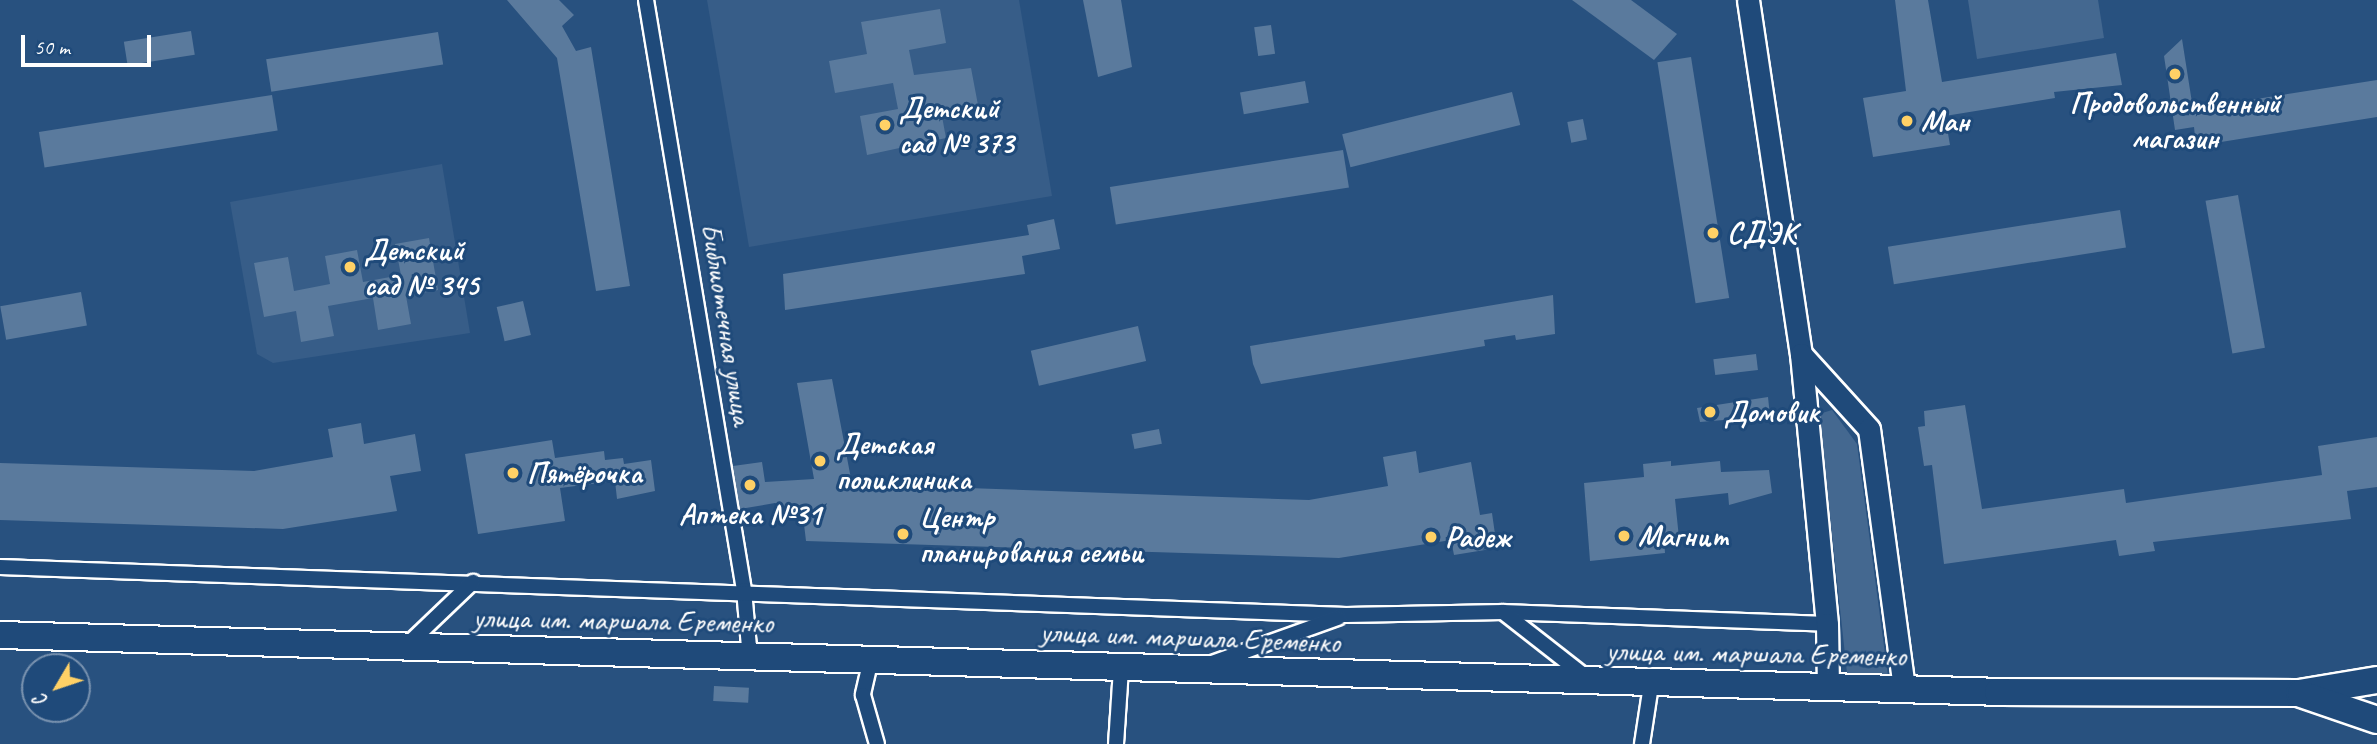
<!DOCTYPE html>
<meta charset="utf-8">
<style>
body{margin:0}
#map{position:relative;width:2377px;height:744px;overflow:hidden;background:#28517f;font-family:Caveat,sans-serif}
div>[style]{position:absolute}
.built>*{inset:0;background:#375d88}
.green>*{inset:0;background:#446890}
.building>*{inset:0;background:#5a7a9d;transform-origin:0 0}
.roads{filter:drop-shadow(2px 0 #fff) drop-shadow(-2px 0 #fff) drop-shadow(0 2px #fff) drop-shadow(0 -2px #fff)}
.street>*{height:14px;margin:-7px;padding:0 7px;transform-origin:7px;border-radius:7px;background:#1f4a7a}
.secondary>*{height:21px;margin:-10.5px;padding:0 10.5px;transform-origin:10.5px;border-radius:10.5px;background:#1f4a7a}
.highway>*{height:26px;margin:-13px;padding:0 13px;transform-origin:13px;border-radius:13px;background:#1f4a7a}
.dots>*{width:19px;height:19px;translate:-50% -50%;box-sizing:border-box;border:4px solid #1f4a7a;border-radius:50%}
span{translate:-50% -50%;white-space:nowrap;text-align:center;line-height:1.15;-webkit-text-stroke:6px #1f4a7a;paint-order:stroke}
.poi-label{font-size:30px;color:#fff;font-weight:700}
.left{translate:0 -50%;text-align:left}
.street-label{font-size:30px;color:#fff}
.north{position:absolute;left:21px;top:653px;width:70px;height:70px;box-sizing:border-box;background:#1f4a7a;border:2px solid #7992af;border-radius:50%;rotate:231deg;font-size:19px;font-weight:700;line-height:28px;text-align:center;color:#fff}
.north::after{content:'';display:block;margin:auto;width:24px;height:32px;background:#ffd166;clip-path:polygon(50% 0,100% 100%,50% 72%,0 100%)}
.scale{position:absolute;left:21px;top:35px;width:130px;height:32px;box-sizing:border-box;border:4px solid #fff;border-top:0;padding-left:9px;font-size:21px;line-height:24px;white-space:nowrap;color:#fff;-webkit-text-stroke:5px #1f4a7a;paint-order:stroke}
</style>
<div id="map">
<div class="built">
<div style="clip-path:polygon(707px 0,1019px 0,1052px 196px,749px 247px)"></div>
<div style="clip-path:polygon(442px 164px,470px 333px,273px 363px,257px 354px,230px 202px)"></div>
</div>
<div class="green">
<div style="clip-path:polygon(1968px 0,2098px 0,2104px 38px,1977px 59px)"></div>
<div style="clip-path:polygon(1832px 410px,1857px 444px,1888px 676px,1847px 673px,1819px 414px)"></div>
</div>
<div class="building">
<div style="clip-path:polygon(507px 0,559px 0,574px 15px,562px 26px,576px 51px,591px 47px,630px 286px,596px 291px,557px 58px)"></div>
<div style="clip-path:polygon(1083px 0,1121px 0,1132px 67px,1098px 77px)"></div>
<div style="clip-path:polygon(1572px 0,1631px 0,1677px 34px,1654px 60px)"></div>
<div style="clip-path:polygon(1895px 0,1928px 0,1942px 82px,2116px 53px,2122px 85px,2054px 92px,2055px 98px,1945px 116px,1950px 145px,1873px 157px,1863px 98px,1906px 91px)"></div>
<div style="clip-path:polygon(940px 9px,946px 43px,909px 50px,914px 75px,971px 68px,978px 105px,941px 111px,946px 138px,867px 155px,860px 116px,898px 109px,893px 83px,835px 93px,829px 61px,867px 54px,861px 22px)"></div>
<div style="left:1271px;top:25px;width:29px;height:17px;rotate:82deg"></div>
<div style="left:191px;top:31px;width:24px;height:68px;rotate:81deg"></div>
<div style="left:438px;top:32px;width:33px;height:174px;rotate:81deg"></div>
<div style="clip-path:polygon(2182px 39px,2193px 109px,2377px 80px,2377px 117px,2196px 146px,2194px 127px,2175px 130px,2164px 56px)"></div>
<div style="left:1691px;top:57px;width:244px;height:34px;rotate:81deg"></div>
<div style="left:1305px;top:81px;width:22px;height:66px;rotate:80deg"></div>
<div style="left:1512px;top:92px;width:34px;height:175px;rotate:76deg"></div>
<div style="left:272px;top:95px;width:36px;height:236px;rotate:81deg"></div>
<div style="left:1583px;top:119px;width:21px;height:16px;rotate:79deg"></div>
<div style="left:1343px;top:150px;width:38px;height:236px;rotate:81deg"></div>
<div style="left:2238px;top:195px;width:155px;height:33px;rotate:80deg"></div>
<div style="left:2120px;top:210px;width:38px;height:235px;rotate:81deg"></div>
<div style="clip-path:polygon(1054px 219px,1060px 249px,1022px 256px,1025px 274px,785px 310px,783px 274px,1029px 235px,1027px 225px)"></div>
<div style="clip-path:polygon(429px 238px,438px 290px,406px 296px,411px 324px,378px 330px,373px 298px,328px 306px,334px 336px,301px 342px,296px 311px,264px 317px,254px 263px,288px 257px,294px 291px,330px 284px,325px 256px,357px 250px,363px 282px,401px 275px,395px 244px)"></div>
<div style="left:81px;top:292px;width:34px;height:82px;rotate:80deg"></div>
<div style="clip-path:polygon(1553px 295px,1555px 334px,1516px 340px,1515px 335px,1484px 340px,1485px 346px,1261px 384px,1253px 364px,1250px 346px)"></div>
<div style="left:523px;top:301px;width:35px;height:27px;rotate:77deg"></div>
<div style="left:1138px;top:326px;width:36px;height:110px;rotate:77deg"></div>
<div style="left:1756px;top:354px;width:16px;height:43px;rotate:83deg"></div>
<div style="clip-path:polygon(832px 379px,852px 484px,1309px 500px,1388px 486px,1383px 457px,1416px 451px,1419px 473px,1471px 462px,1480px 515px,1492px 513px,1497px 548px,1454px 555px,1451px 540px,1339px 558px,806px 541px,803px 516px,777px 517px,775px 503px,740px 509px,733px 466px,762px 462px,765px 482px,814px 479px,797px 383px)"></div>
<div style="clip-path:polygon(1768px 397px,1770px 416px,1700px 422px,1697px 408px)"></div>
<div style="clip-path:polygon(1965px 405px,1982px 509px,2124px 489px,2126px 503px,2322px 475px,2318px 446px,2377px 437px,2377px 487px,2347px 491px,2351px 519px,2153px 542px,2155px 551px,2119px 556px,2116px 540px,1944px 564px,1932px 465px,1924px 466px,1918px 427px,1925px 426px,1924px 411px)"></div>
<div style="clip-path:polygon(361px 423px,364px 444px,415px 434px,421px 471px,390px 476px,397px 511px,283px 529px,0 520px,0 463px,254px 471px,333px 457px,328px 429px)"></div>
<div style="left:1159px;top:429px;width:15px;height:28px;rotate:79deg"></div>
<div style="clip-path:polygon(552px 440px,555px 458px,604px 451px,605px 460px,623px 458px,624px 464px,651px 460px,655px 491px,617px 499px,615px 481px,560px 488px,565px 521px,478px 534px,465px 454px)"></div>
<div style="clip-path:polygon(1671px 461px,1671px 466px,1720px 461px,1721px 472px,1769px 470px,1772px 493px,1729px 505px,1728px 493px,1675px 499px,1679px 538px,1664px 540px,1665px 553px,1590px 561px,1584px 483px,1644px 477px,1643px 464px)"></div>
<div style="left:714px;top:686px;width:35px;height:15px;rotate:3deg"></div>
</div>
<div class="roads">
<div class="street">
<div style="left:646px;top:0;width:598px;rotate:80.57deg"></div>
<div style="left:744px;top:590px;width:68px;rotate:85deg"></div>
<div style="left:0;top:567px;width:1347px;rotate:2.04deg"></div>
<div style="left:1346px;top:615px;width:157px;rotate:-1.1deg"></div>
<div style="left:1503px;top:612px;width:324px;rotate:2.1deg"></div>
<div style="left:1503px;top:612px;width:105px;rotate:38.1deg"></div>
<div style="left:406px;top:646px;width:93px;rotate:-43.7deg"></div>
<div style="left:871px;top:659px;width:37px;rotate:103deg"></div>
<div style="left:863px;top:695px;width:51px;rotate:74.1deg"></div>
<div style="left:1212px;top:663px;width:134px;rotate:-19.7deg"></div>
<div style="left:1116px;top:744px;width:76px;rotate:-86.2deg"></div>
<div style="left:1642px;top:744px;width:60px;rotate:-81.3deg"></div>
</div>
<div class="secondary">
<div style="left:1748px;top:0;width:358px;rotate:81.5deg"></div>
<div style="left:1801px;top:354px;width:271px;rotate:84.5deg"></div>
<div style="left:1827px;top:624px;width:63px;rotate:89.1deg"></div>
<div style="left:1801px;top:354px;width:101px;rotate:47.8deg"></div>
<div style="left:1869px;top:429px;width:262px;rotate:82.3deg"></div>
</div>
<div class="highway">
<div style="left:0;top:635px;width:1999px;rotate:1.63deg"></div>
<div style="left:1998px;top:692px;width:301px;rotate:0.2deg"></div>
<div style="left:2299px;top:693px;width:79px;rotate:-9.5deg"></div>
<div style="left:2301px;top:694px;width:80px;rotate:18.9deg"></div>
</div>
</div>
<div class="dots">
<div style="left:2175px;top:74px;background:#ffd166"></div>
<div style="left:1907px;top:121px;background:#ffd166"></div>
<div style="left:885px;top:125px;background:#ffd166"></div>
<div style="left:1713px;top:233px;background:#ffd166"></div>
<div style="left:350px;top:267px;background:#ffd166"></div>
<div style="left:1710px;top:412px;background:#ffd166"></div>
<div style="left:820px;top:461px;background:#ffd166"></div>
<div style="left:513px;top:473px;background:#ffd166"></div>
<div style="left:750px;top:485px;background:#ffd166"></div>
<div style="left:903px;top:534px;background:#ffd166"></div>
<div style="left:1624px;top:536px;background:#ffd166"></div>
<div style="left:1431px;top:537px;background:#ffd166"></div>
</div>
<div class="poi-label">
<span style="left:2175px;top:120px">Продовольственный<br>магазин</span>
<span class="left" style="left:899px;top:125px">Детский<br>сад № 373</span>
<span class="left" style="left:1921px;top:121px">Ман</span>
<span class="left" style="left:1727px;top:233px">СДЭК</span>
<span class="left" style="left:364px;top:267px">Детский<br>сад № 345</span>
<span class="left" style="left:1724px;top:412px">Домовик</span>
<span class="left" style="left:836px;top:461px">Детская<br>поликлиника</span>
<span class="left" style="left:527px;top:473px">Пятёрочка</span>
<span style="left:750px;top:514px">Аптека №31</span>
<span class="left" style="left:919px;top:534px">Центр<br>планирования семьи</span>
<span class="left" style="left:1638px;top:536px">Магнит</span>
<span class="left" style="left:1445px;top:537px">Радеж</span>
</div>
<div class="street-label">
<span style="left:727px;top:324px;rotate:81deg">Библиотечная улица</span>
<span style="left:623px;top:620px;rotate:1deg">улица им. маршала Еременко</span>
<span style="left:1190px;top:637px;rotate:2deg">улица им. маршала Еременко</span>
<span style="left:1756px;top:653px;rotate:1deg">улица им. маршала Еременко</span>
</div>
<div class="north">С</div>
<div class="scale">50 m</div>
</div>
